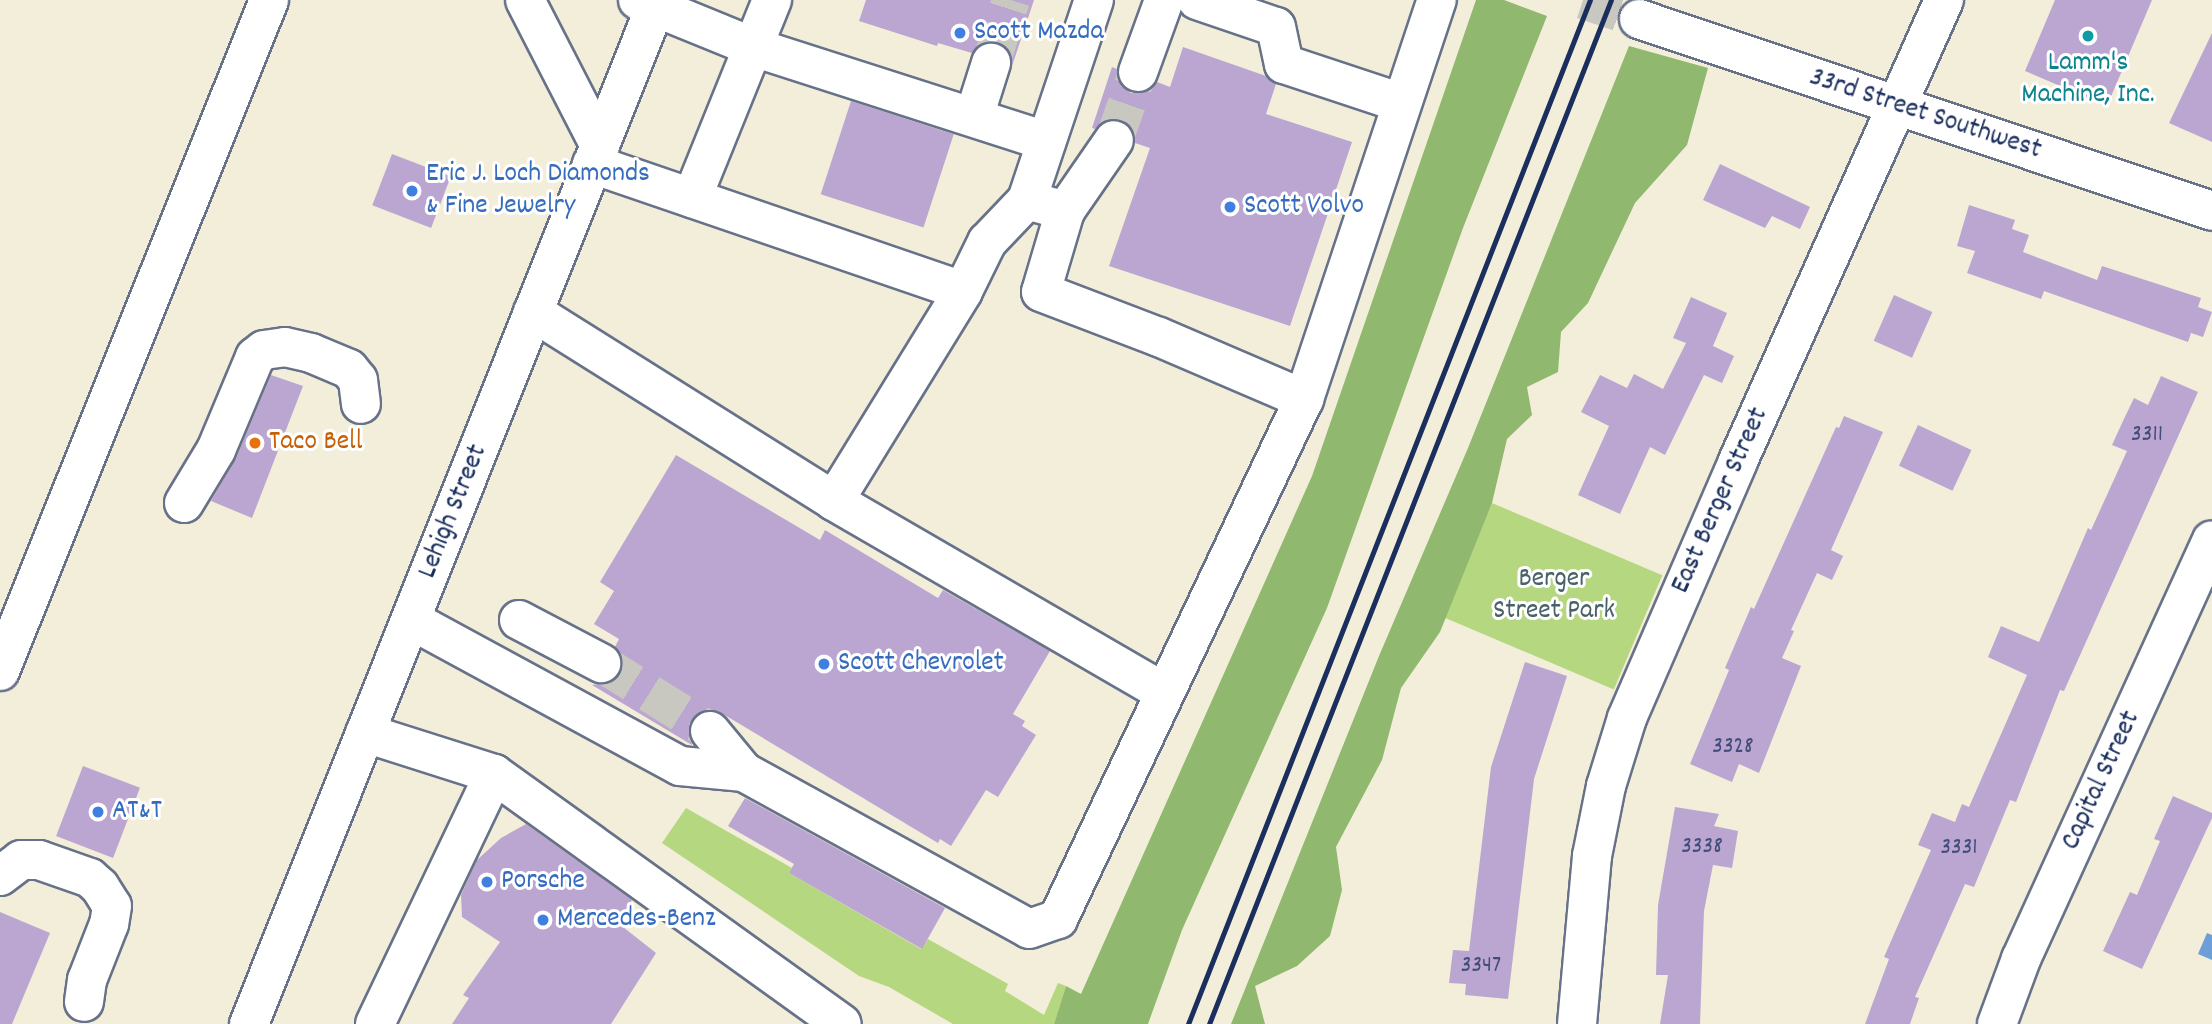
<!DOCTYPE html>
<style>
body{margin:0}
#map{position:relative;width:2212px;height:1024px;overflow:hidden;background:#f3eeda;font-family:Dekko,sans-serif}
div>[style]{position:absolute}
.green>*{inset:0;background:#b5d77f;transform-origin:0 0}
.forest>*{inset:0;background:#90b86e}
.water>*{inset:0;background:#6e9ed8}
.building>*{inset:0;background:#bba6d1;transform-origin:0 0}
.minor-tunnel>*{height:38px;margin-top:-19px;transform-origin:0;background:repeating-linear-gradient(90deg,#c8c8c1 0 38px,transparent 0 57px)}
.roads{filter:drop-shadow(2px 0 #677289) drop-shadow(-2px 0 #677289) drop-shadow(0 2px #677289) drop-shadow(0 -2px #677289)}
.minor>*{height:38px;margin:-19px;padding:0 19px;transform-origin:19px;border-radius:19px;background:#fff}
.highway>*{height:38px;margin:-19px;padding:0 19px;transform-origin:19px;border-radius:19px;background:#fff}
.rail>*{height:5px;margin:-2.5px;padding:0 2.5px;transform-origin:2.5px;border-radius:2.5px;background:#1b2f5e}
.dots>*{width:19px;height:19px;translate:-50% -50%;box-sizing:border-box;border:4px solid #fff;border-radius:50%}
span{translate:-50% -50%;white-space:nowrap;text-align:center;line-height:1.15;-webkit-text-stroke:6px #fff;paint-order:stroke}
.number-label{font-size:24px;color:#434d7b}
.number-label span{-webkit-text-stroke-width:0}
.shop-label{font-size:28px;color:#366cbe}
.left{translate:0 -50%;text-align:left}
.culture-label{font-size:28px;color:#0d838f}
.street-label{font-size:28px;color:#1b2f5e}
.food-label{font-size:28px;color:#c56008}
.park-label{font-size:28px;color:#496168}
</style>
<div id="map">
<div class="green">
<div style="left:1492px;top:503px;width:185px;height:124px;rotate:23deg"></div>
<div style="clip-path:polygon(686px 808px,792px 868px,789px 873px,921px 949px,928px 939px,1008px 984px,1005px 991px,1044px 1015px,1058px 983px,1066px 986px,1054px 1024px,953px 1024px,889px 987px,859px 976px,662px 843px)"></div>
</div>
<div class="forest">
<div style="clip-path:polygon(1476px 0,1504px 0,1547px 16px,1463px 228px,1327px 608px,1182px 930px,1148px 1024px,1054px 1024px,1066px 986px,1081px 994px,1312px 476px)"></div>
<div style="clip-path:polygon(1629px 46px,1708px 68px,1687px 145px,1635px 203px,1588px 303px,1561px 332px,1558px 372px,1527px 387px,1532px 415px,1507px 439px,1492px 503px,1440px 632px,1401px 688px,1382px 760px,1336px 847px,1342px 890px,1330px 936px,1297px 966px,1255px 986px,1265px 1024px,1231px 1024px,1379px 656px,1468px 448px)"></div>
</div>
<div class="water">
<div style="clip-path:polygon(2207px 933px,2212px 935px,2212px 960px,2198px 954px)"></div>
</div>
<div class="building">
<div style="clip-path:polygon(866px 0,1034px 0,1012px 66px,1008px 49px,997px 42px,986px 42px,972px 53px,938px 43px,937px 46px,859px 21px)"></div>
<div style="clip-path:polygon(2055px 0,2152px 0,2107px 106px,2025px 71px)"></div>
<div style="clip-path:polygon(2212px 33px,2212px 142px,2169px 123px)"></div>
<div style="clip-path:polygon(1183px 47px,1266px 76px,1276px 84px,1266px 114px,1352px 142px,1290px 326px,1109px 266px,1150px 148px,1135px 143px,1133px 130px,1127px 122px,1116px 118px,1105px 120px,1095px 129px,1092px 128px,1112px 67px,1117px 69px,1121px 86px,1131px 93px,1143px 93px,1157px 82px,1170px 87px)"></div>
<div style="left:851px;top:101px;width:108px;height:98px;rotate:18deg"></div>
<div style="left:392px;top:154px;width:63px;height:55px;rotate:21deg"></div>
<div style="clip-path:polygon(1720px 164px,1810px 207px,1800px 229px,1772px 216px,1765px 228px,1703px 200px)"></div>
<div style="clip-path:polygon(1969px 205px,2015px 220px,2012px 229px,2029px 235px,2023px 252px,2097px 280px,2102px 266px,2201px 298px,2198px 307px,2212px 312px,2203px 337px,2191px 333px,2188px 342px,2044px 291px,2041px 299px,1967px 273px,1975px 251px,1957px 246px)"></div>
<div style="left:1894px;top:295px;width:42px;height:50px;rotate:24deg"></div>
<div style="clip-path:polygon(1691px 297px,1727px 313px,1713px 346px,1734px 356px,1722px 383px,1704px 375px,1665px 455px,1650px 447px,1620px 514px,1578px 495px,1609px 426px,1581px 412px,1600px 375px,1627px 388px,1634px 374px,1663px 389px,1686px 343px,1673px 338px)"></div>
<div style="clip-path:polygon(271px 375px,303px 386px,252px 518px,211px 501px,236px 458px)"></div>
<div style="clip-path:polygon(2161px 376px,2198px 392px,2064px 691px,2060px 690px,2016px 802px,2010px 800px,1974px 887px,1965px 884px,1915px 997px,1919px 998px,1910px 1024px,1865px 1024px,1889px 959px,1884px 957px,1931px 850px,1918px 845px,1932px 813px,1955px 822px,1962px 804px,1969px 807px,2027px 675px,1988px 657px,2001px 626px,2039px 642px,2088px 528px,2091px 530px,2127px 451px,2112px 445px,2123px 421px,2134px 398px,2148px 405px)"></div>
<div style="clip-path:polygon(1844px 416px,1883px 432px,1831px 550px,1843px 556px,1832px 580px,1817px 573px,1791px 630px,1794px 631px,1782px 658px,1801px 666px,1759px 773px,1739px 764px,1732px 782px,1690px 764px,1729px 670px,1725px 668px,1751px 607px,1754px 609px,1836px 427px,1839px 428px)"></div>
<div style="left:1918px;top:425px;width:59px;height:45px;rotate:25deg"></div>
<div style="clip-path:polygon(676px 455px,820px 540px,825px 530px,938px 598px,943px 590px,1050px 651px,1013px 714px,1025px 721px,1022px 726px,1036px 735px,998px 797px,986px 790px,951px 846px,940px 839px,938px 843px,718px 711px,706px 710px,696px 715px,689px 724px,692px 745px,592px 685px,613px 681px,620px 674px,623px 663px,615px 647px,619px 639px,594px 624px,614px 591px,600px 582px)"></div>
<div style="clip-path:polygon(1525px 662px,1567px 676px,1534px 779px,1508px 999px,1465px 995px,1466px 984px,1449px 983px,1453px 950px,1469px 951px,1491px 767px)"></div>
<div style="left:83px;top:766px;width:61px;height:75px;rotate:21deg"></div>
<div style="clip-path:polygon(2173px 796px,2212px 813px,2212px 818px,2142px 969px,2103px 951px,2130px 892px,2137px 895px,2160px 841px,2154px 839px)"></div>
<div style="clip-path:polygon(745px 798px,945px 908px,922px 949px,789px 873px,794px 864px,728px 826px)"></div>
<div style="clip-path:polygon(1675px 807px,1719px 814px,1714px 826px,1738px 831px,1732px 868px,1713px 865px,1704px 911px,1700px 1024px,1660px 1024px,1668px 975px,1656px 975px,1658px 905px)"></div>
<div style="clip-path:polygon(526px 824px,632px 900px,618px 923px,656px 953px,611px 1024px,452px 1024px,469px 998px,463px 995px,500px 942px,462px 917px,461px 895px,477px 860px,501px 838px)"></div>
<div style="clip-path:polygon(0 912px,50px 933px,12px 1024px,0 1024px)"></div>
</div>
<div class="minor-tunnel">
<div style="left:1583px;top:0;width:59px;rotate:18.7deg"></div>
<div style="left:991px;top:63px;width:66px;rotate:-72.4deg"></div>
<div style="left:1114px;top:140px;width:72px;rotate:-70.6deg"></div>
<div style="left:601px;top:663px;width:128px;rotate:32deg"></div>
</div>
<div class="roads">
<div class="minor">
<div style="left:525px;top:0;width:164px;rotate:62.8deg"></div>
<div style="left:638px;top:0;width:124px;rotate:22.2deg"></div>
<div style="left:753px;top:47px;width:308px;rotate:17.8deg"></div>
<div style="left:1197px;top:0;width:83px;rotate:18.9deg"></div>
<div style="left:1276px;top:27px;width:38px;rotate:78deg"></div>
<div style="left:1284px;top:64px;width:124px;rotate:18.3deg"></div>
<div style="left:1639px;top:19px;width:604px;rotate:18.52deg"></div>
<div style="left:1138px;top:72px;width:77px;rotate:-70.1deg"></div>
<div style="left:974px;top:117px;width:57px;rotate:-72.5deg"></div>
<div style="left:592px;top:164px;width:392px;rotate:18.9deg"></div>
<div style="left:692px;top:198px;width:214px;rotate:-68deg"></div>
<div style="left:1027px;top:200px;width:40px;rotate:16deg"></div>
<div style="left:1065px;top:211px;width:84px;rotate:106.5deg"></div>
<div style="left:1041px;top:292px;width:126px;rotate:20.9deg"></div>
<div style="left:1159px;top:337px;width:158px;rotate:23.2deg"></div>
<div style="left:1065px;top:211px;width:86px;rotate:-55.4deg"></div>
<div style="left:533px;top:312px;width:355px;rotate:32.1deg"></div>
<div style="left:834px;top:501px;width:381px;rotate:30.1deg"></div>
<div style="left:834px;top:501px;width:246px;rotate:-58.4deg"></div>
<div style="left:963px;top:291px;width:55px;rotate:-63.9deg"></div>
<div style="left:987px;top:242px;width:58px;rotate:-46.4deg"></div>
<div style="left:1027px;top:200px;width:211px;rotate:-71.5deg"></div>
<div style="left:184px;top:503px;width:62px;rotate:-58.9deg"></div>
<div style="left:216px;top:450px;width:101px;rotate:-67.2deg"></div>
<div style="left:255px;top:357px;width:11px;rotate:-38deg"></div>
<div style="left:264px;top:350px;width:21px;rotate:-8deg"></div>
<div style="left:285px;top:347px;width:27px;rotate:13deg"></div>
<div style="left:311px;top:353px;width:41px;rotate:22.8deg"></div>
<div style="left:349px;top:369px;width:14px;rotate:51deg"></div>
<div style="left:358px;top:380px;width:24px;rotate:83deg"></div>
<div style="left:411px;top:620px;width:306px;rotate:28.5deg"></div>
<div style="left:680px;top:766px;width:64px;rotate:5.4deg"></div>
<div style="left:744px;top:772px;width:325px;rotate:28.8deg"></div>
<div style="left:1029px;top:929px;width:31px;rotate:-19deg"></div>
<div style="left:1058px;top:919px;width:575px;rotate:-64.68deg"></div>
<div style="left:1304px;top:399px;width:421px;rotate:-71.6deg"></div>
<div style="left:519px;top:620px;width:93px;rotate:27.7deg"></div>
<div style="left:0;top:671px;width:723px;rotate:-68.15deg"></div>
<div style="left:710px;top:731px;width:53px;rotate:50.3deg"></div>
<div style="left:365px;top:733px;width:135px;rotate:17.6deg"></div>
<div style="left:494px;top:774px;width:428px;rotate:35.7deg"></div>
<div style="left:0;top:876px;width:26px;rotate:-37deg"></div>
<div style="left:21px;top:860px;width:18px"></div>
<div style="left:39px;top:860px;width:54px;rotate:19.4deg"></div>
<div style="left:90px;top:878px;width:13px;rotate:42deg"></div>
<div style="left:100px;top:887px;width:22px;rotate:58deg"></div>
<div style="left:112px;top:906px;width:18px;rotate:99deg"></div>
<div style="left:109px;top:924px;width:60px;rotate:111.4deg"></div>
<div style="left:87px;top:980px;width:22px;rotate:98deg"></div>
<div style="left:375px;top:1024px;width:277px;rotate:-64.5deg"></div>
<div style="left:1577px;top:1024px;width:169px;rotate:-84.9deg"></div>
<div style="left:1592px;top:856px;width:71px;rotate:-78.7deg"></div>
<div style="left:1606px;top:786px;width:71px;rotate:-72.8deg"></div>
<div style="left:1627px;top:718px;width:280px;rotate:-66.6deg"></div>
<div style="left:1738px;top:461px;width:505px;rotate:-65.92deg"></div>
<div style="left:1997px;top:1024px;width:69px;rotate:-69.7deg"></div>
<div style="left:2021px;top:959px;width:460px;rotate:-65.5deg"></div>
</div>
<div class="highway">
<div style="left:249px;top:1024px;width:1103px;rotate:-68.23deg"></div>
</div>
</div>
<div class="rail">
<div style="left:1188px;top:1024px;width:1100px;rotate:-68.57deg"></div>
<div style="left:1209px;top:1024px;width:1100px;rotate:-68.57deg"></div>
</div>
<div class="dots">
<div style="left:960px;top:33px;background:#3f7fe0"></div>
<div style="left:2088px;top:36px;background:#0f9aa8"></div>
<div style="left:412px;top:191px;background:#3f7fe0"></div>
<div style="left:1230px;top:207px;background:#3f7fe0"></div>
<div style="left:255px;top:443px;background:#e8710a"></div>
<div style="left:824px;top:664px;background:#3f7fe0"></div>
<div style="left:98px;top:812px;background:#3f7fe0"></div>
<div style="left:487px;top:882px;background:#3f7fe0"></div>
<div style="left:543px;top:920px;background:#3f7fe0"></div>
</div>
<div class="number-label">
<span style="left:2147px;top:436px">3311</span>
<span style="left:1733px;top:748px">3328</span>
<span style="left:1702px;top:848px">3338</span>
<span style="left:1959px;top:849px">3331</span>
<span style="left:1481px;top:967px">3347</span>
</div>
<div class="shop-label">
<span class="left" style="left:974px;top:33px">Scott Mazda</span>
<span class="left" style="left:426px;top:191px">Eric J. Loch Diamonds<br>&amp; Fine Jewelry</span>
<span class="left" style="left:1244px;top:207px">Scott Volvo</span>
<span class="left" style="left:838px;top:664px">Scott Chevrolet</span>
<span class="left" style="left:112px;top:812px">AT&amp;T</span>
<span class="left" style="left:501px;top:882px">Porsche</span>
<span class="left" style="left:557px;top:920px">Mercedes-Benz</span>
</div>
<div class="culture-label">
<span style="left:2088px;top:80px">Lamm's<br>Machine, Inc.</span>
</div>
<div class="street-label">
<span style="left:1925px;top:115px;rotate:18deg">33rd Street Southwest</span>
<span style="left:1721px;top:501px;rotate:-66deg">East Berger Street</span>
<span style="left:454px;top:512px;rotate:-68deg">Lehigh Street</span>
<span style="left:2102px;top:781px;rotate:-65deg">Capital Street</span>
</div>
<div class="food-label">
<span class="left" style="left:269px;top:443px">Taco Bell</span>
</div>
<div class="park-label">
<span style="left:1554px;top:596px">Berger<br>Street Park</span>
</div>
</div>
